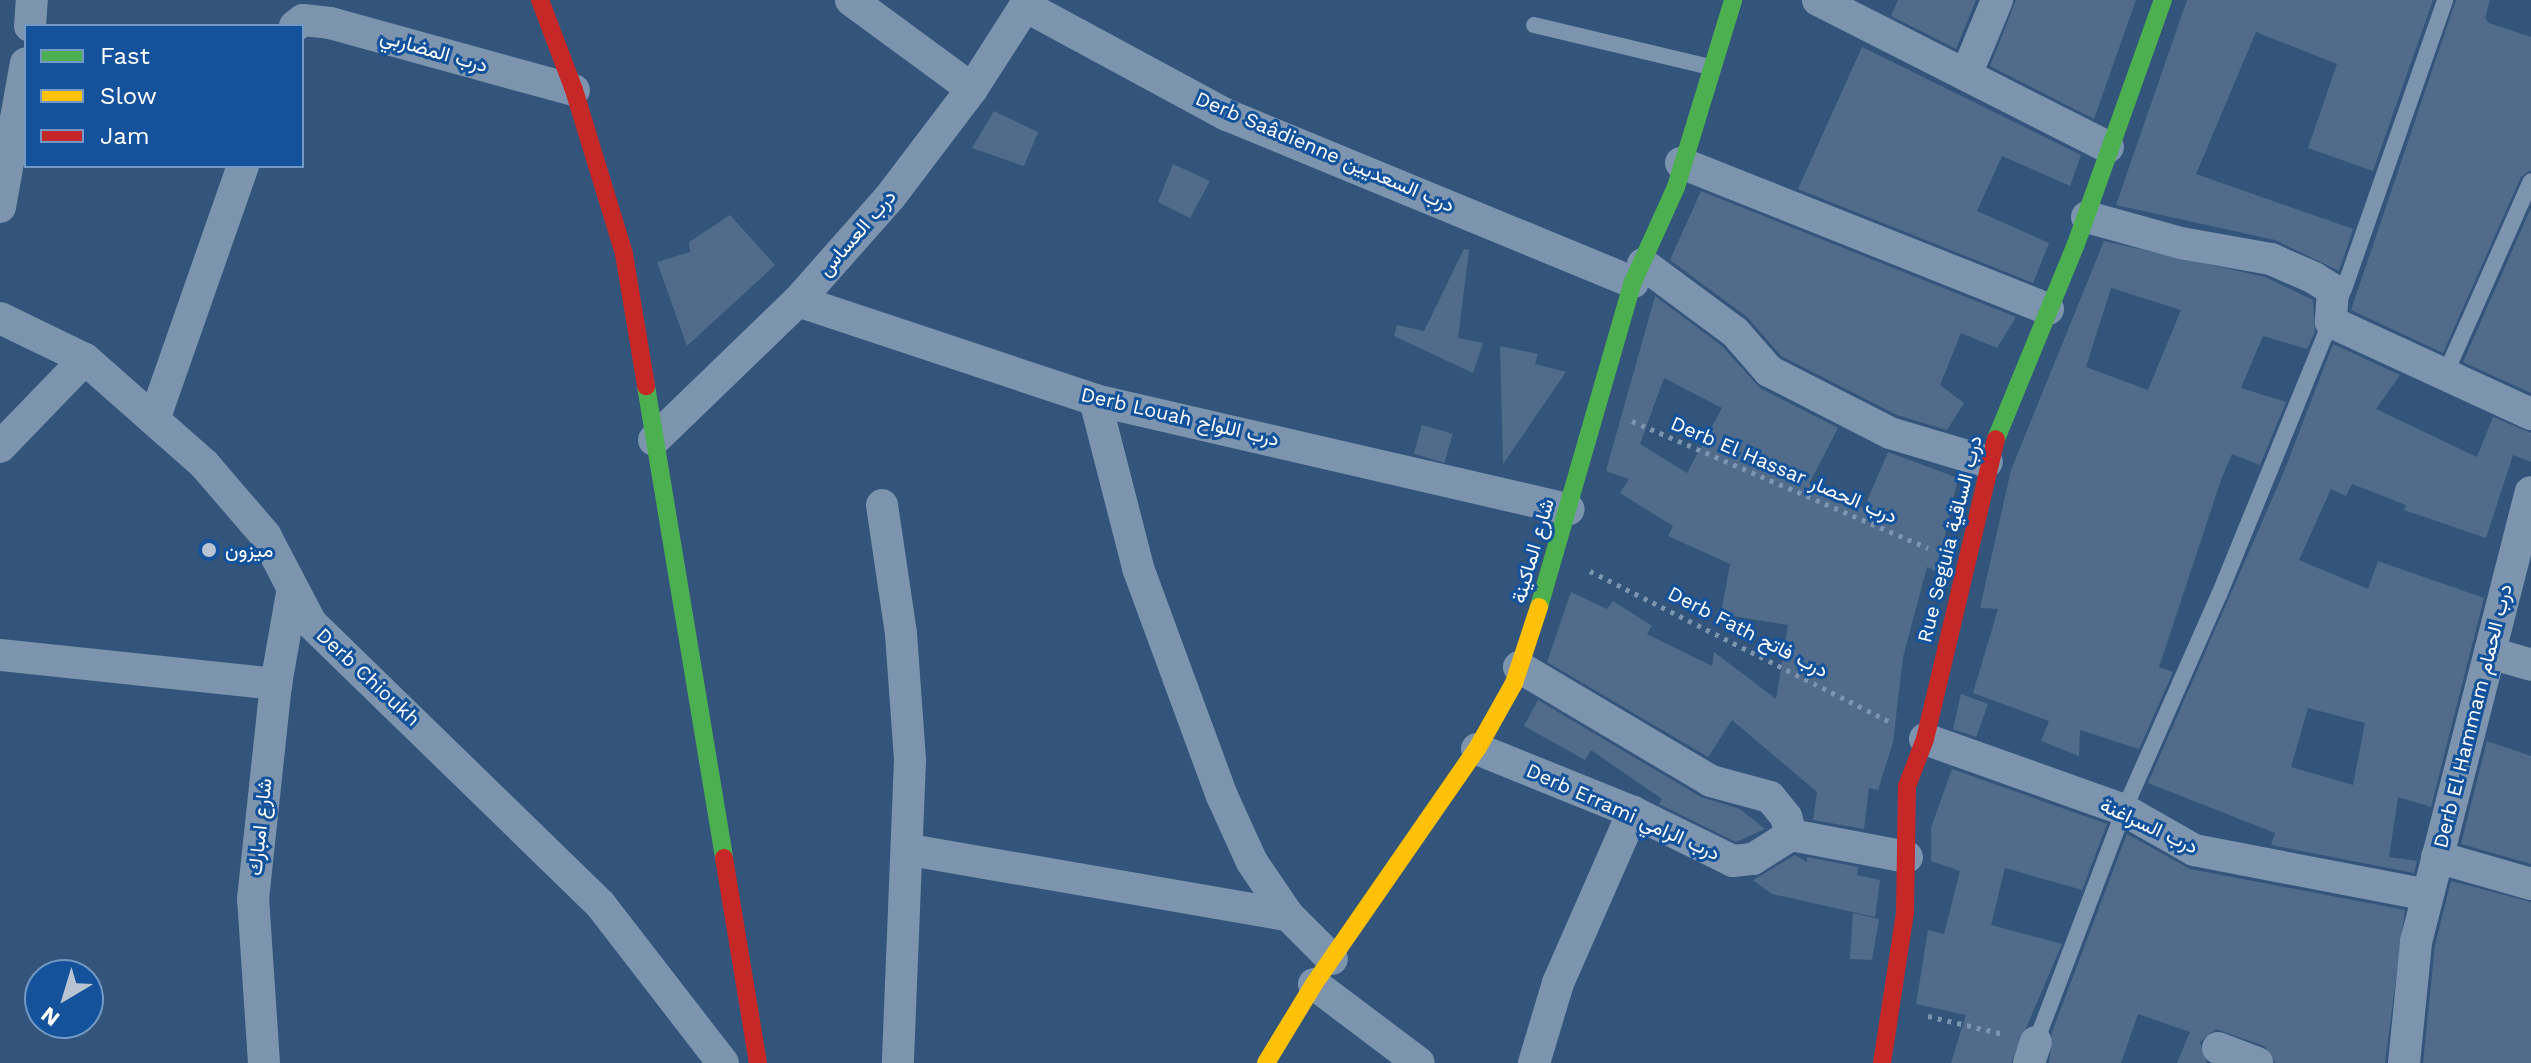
<!DOCTYPE html>
<meta charset="utf-8">
<style>
body{margin:0}
#map{position:relative;width:2531px;height:1063px;overflow:hidden;background:#33557c;font-family:"Work Sans",Vazirmatn,sans-serif}
div>[style]{position:absolute}
.building>*{inset:0;background:#506c8a;transform-origin:0 0}
.path>*{height:5px;margin-top:-2.5px;transform-origin:0;background:repeating-linear-gradient(90deg,#7d94ae 0 4px,transparent 0 10px)}
.lane>*{height:16px;margin:-8px;padding:0 8px;transform-origin:8px;border-radius:8px;background:#7d94ae}
.street>*{height:32px;margin:-16px;padding:0 16px;transform-origin:16px;border-radius:16px;background:#7d94ae}
.fast>*{height:18px;margin:-9px;padding:0 9px;transform-origin:9px;border-radius:9px;background:#4caf50}
.slow>*{height:18px;margin:-9px;padding:0 9px;transform-origin:9px;border-radius:9px;background:#ffc107}
.jam>*{height:18px;margin:-9px;padding:0 9px;transform-origin:9px;border-radius:9px;background:#c62828}
.dots>*{width:22px;height:22px;translate:-50% -50%;box-sizing:border-box;border:4px solid #14539b;border-radius:50%}
span{translate:-50% -50%;white-space:nowrap;text-align:center;line-height:1.15;-webkit-text-stroke:6px #14539b;paint-order:stroke}
.street-label{font-size:20px;color:#fff}
.poi-label{font-size:20px;color:#fff}
.left{translate:0 -50%;text-align:left}
.legend{position:absolute;left:24px;top:24px;width:280px;height:144px;box-sizing:border-box;background:#14539b;border:2px solid #7298c3;margin:0;padding:10px 14px;list-style:none;font-size:24px;color:#fff}
.legend li{display:flex;align-items:center;gap:16px;height:40px}
.legend b{width:40px;border:2px solid #7298c3}
.north{position:absolute;left:24px;top:959px;width:80px;height:80px;box-sizing:border-box;background:#14539b;border:2px solid #7298c3;border-radius:50%;rotate:218deg;font-size:22px;font-weight:700;line-height:32px;text-align:center;color:#fff}
.north::after{content:'';display:block;margin:auto;width:28px;height:36px;background:#b8c4d1;clip-path:polygon(50% 0,100% 100%,50% 72%,0 100%)}
</style>
<div id="map">
<div class="building">
<div style="clip-path:polygon(1898px 0,1976px 0,1956px 49px,1891px 16px)"></div>
<div style="clip-path:polygon(2016px 0,2136px 0,2094px 119px,1990px 66px)"></div>
<div style="clip-path:polygon(2187px 0,2433px 0,2373px 171px,2308px 148px,2337px 64px,2256px 32px,2196px 174px,2353px 229px,2339px 271px,2275px 240px,2116px 205px)"></div>
<div style="clip-path:polygon(2456px 0,2490px 0,2485px 18px,2489px 23px,2531px 37px,2531px 170px,2521px 177px,2443px 353px,2351px 310px)"></div>
<div style="clip-path:polygon(1862px 47px,2081px 155px,2070px 186px,2002px 156px,1977px 211px,2049px 243px,2033px 283px,1798px 189px)"></div>
<div style="clip-path:polygon(994px 111px,1038px 132px,1024px 166px,972px 148px)"></div>
<div style="clip-path:polygon(1173px 164px,1210px 181px,1190px 218px,1158px 202px)"></div>
<div style="clip-path:polygon(1701px 191px,2016px 317px,1997px 348px,1961px 333px,1940px 385px,1964px 403px,1947px 430px,1897px 415px,1781px 356px,1747px 317px,1670px 260px)"></div>
<div style="clip-path:polygon(2531px 208px,2531px 393px,2463px 362px)"></div>
<div style="clip-path:polygon(730px 215px,775px 265px,687px 346px,657px 262px,690px 252px,689px 242px)"></div>
<div style="clip-path:polygon(evenodd,2104px 241px,2265px 277px,2313px 300px,2315px 332px,2307px 349px,2263px 336px,2241px 388px,2286px 402px,2260px 465px,2232px 454px,2221px 480px,2159px 667px,2173px 672px,2139px 749px,2080px 730px,2079px 756px,2041px 741px,2049px 721px,1973px 693px,1998px 609px,1980px 608px,2011px 470px,2104px 241px,2111px 288px,2181px 310px,2148px 390px,2086px 367px,2111px 288px)"></div>
<div style="clip-path:polygon(1464px 249px,1469px 250px,1458px 338px,1483px 343px,1473px 373px,1394px 336px,1397px 325px,1424px 331px)"></div>
<div style="clip-path:polygon(evenodd,1655px 296px,1722px 346px,1760px 388px,1838px 428px,1809px 484px,1864px 508px,1888px 452px,1958px 478px,1939px 563px,1935px 571px,1927px 567px,1903px 657px,1893px 742px,1878px 790px,1869px 788px,1864px 829px,1813px 820px,1817px 792px,1732px 720px,1708px 757px,1547px 662px,1571px 592px,1607px 609px,1613px 601px,1652px 626px,1647px 634px,1712px 666px,1714px 652px,1776px 699px,1788px 625px,1721px 614px,1730px 564px,1668px 536px,1673px 526px,1620px 493px,1629px 479px,1606px 471px,1655px 296px,1664px 378px,1722px 408px,1687px 473px,1640px 444px,1664px 378px)"></div>
<div style="clip-path:polygon(evenodd,2333px 344px,2400px 375px,2376px 409px,2477px 457px,2493px 417px,2531px 433px,2531px 462px,2513px 455px,2486px 538px,2404px 510px,2406px 505px,2352px 484px,2346px 496px,2331px 489px,2299px 560px,2368px 589px,2378px 561px,2484px 598px,2431px 807px,2398px 797px,2389px 857px,2417px 861px,2414px 873px,2271px 845px,2275px 833px,2148px 783px,2283px 474px,2333px 344px,2308px 708px,2365px 723px,2353px 785px,2291px 767px,2308px 708px)"></div>
<div style="clip-path:polygon(1500px 346px,1538px 354px,1535px 364px,1566px 372px,1503px 464px)"></div>
<div style="left:1422px;top:425px;width:32px;height:30px;rotate:16deg"></div>
<div style="clip-path:polygon(1961px 694px,1988px 704px,1976px 737px,1953px 729px)"></div>
<div style="clip-path:polygon(1538px 700px,1701px 797px,1740px 809px,1765px 829px,1736px 842px,1659px 804px,1662px 799px,1591px 750px,1585px 760px,1524px 726px)"></div>
<div style="clip-path:polygon(2487px 741px,2531px 756px,2531px 864px,2461px 844px)"></div>
<div style="clip-path:polygon(1952px 769px,2107px 824px,2082px 890px,2005px 868px,1991px 925px,2062px 944px,2011px 1063px,1951px 1063px,1966px 1015px,1916px 1004px,1928px 930px,1944px 934px,1960px 871px,1931px 861px,1931px 828px)"></div>
<div style="clip-path:polygon(2127px 834px,2190px 869px,2405px 910px,2385px 1063px,2276px 1063px,2264px 1046px,2216px 1029px,2200px 1042px,2207px 1063px,2177px 1063px,2190px 1032px,2138px 1014px,2121px 1063px,2049px 1063px,2052px 1032px)"></div>
<div style="clip-path:polygon(1795px 855px,1807px 862px,1807px 857px,1858px 867px,1857px 875px,1880px 880px,1875px 917px,1772px 894px,1753px 880px)"></div>
<div style="clip-path:polygon(2451px 881px,2531px 902px,2531px 1063px,2423px 1063px,2435px 945px)"></div>
<div style="clip-path:polygon(1853px 913px,1879px 919px,1872px 960px,1850px 959px)"></div>
</div>
<div class="path">
<div style="left:1632px;top:421px;width:322px;rotate:23.2deg"></div>
<div style="left:1590px;top:571px;width:334px;rotate:26.7deg"></div>
<div style="left:1928px;top:1016px;width:78px;rotate:13.3deg"></div>
</div>
<div class="lane">
<div style="left:1534px;top:25px;width:181px;rotate:13.4deg"></div>
<div style="left:2444px;top:377px;width:214px;rotate:-66.1deg"></div>
<div style="left:2036px;top:1042px;width:248px;rotate:-69.2deg"></div>
<div style="left:2124px;top:810px;width:235px;rotate:-66.2deg"></div>
<div style="left:2219px;top:595px;width:331px;rotate:-67.8deg"></div>
<div style="left:2344px;top:289px;width:306px;rotate:-70.7deg"></div>
</div>
<div class="street">
<div style="left:851px;top:0;width:150px;rotate:36.3deg"></div>
<div style="left:1818px;top:0;width:325px;rotate:26.9deg"></div>
<div style="left:1025px;top:6px;width:230px;rotate:28.4deg"></div>
<div style="left:1227px;top:115px;width:439px;rotate:22.4deg"></div>
<div style="left:30px;top:26px;width:26px;rotate:-86deg"></div>
<div style="left:295px;top:26px;width:10px;rotate:-37deg"></div>
<div style="left:303px;top:20px;width:27px;rotate:6deg"></div>
<div style="left:330px;top:23px;width:253px;rotate:15.4deg"></div>
<div style="left:1966px;top:75px;width:81px;rotate:-67.5deg"></div>
<div style="left:1681px;top:163px;width:395px;rotate:21.7deg"></div>
<div style="left:0;top:207px;width:146px;rotate:-79.8deg"></div>
<div style="left:2087px;top:217px;width:98px;rotate:15.5deg"></div>
<div style="left:2181px;top:243px;width:91px;rotate:10.1deg"></div>
<div style="left:2271px;top:259px;width:47px;rotate:23.8deg"></div>
<div style="left:2314px;top:278px;width:22px;rotate:32deg"></div>
<div style="left:2333px;top:290px;width:32px;rotate:94deg"></div>
<div style="left:2331px;top:322px;width:220px;rotate:24.7deg"></div>
<div style="left:1643px;top:264px;width:114px;rotate:36.5deg"></div>
<div style="left:1735px;top:332px;width:52px;rotate:48.9deg"></div>
<div style="left:1769px;top:371px;width:136px;rotate:27.1deg"></div>
<div style="left:1890px;top:433px;width:101px;rotate:16.6deg"></div>
<div style="left:798px;top:301px;width:313px;rotate:18.4deg"></div>
<div style="left:1095px;top:400px;width:486px;rotate:13deg"></div>
<div style="left:0;top:318px;width:94px;rotate:25.8deg"></div>
<div style="left:85px;top:359px;width:159px;rotate:41.4deg"></div>
<div style="left:204px;top:464px;width:94px;rotate:49.3deg"></div>
<div style="left:265px;top:535px;width:99px;rotate:62.4deg"></div>
<div style="left:311px;top:623px;width:403px;rotate:44.2deg"></div>
<div style="left:600px;top:904px;width:201px;rotate:52.3deg"></div>
<div style="left:1095px;top:400px;width:173px;rotate:75.6deg"></div>
<div style="left:1138px;top:568px;width:243px;rotate:69.8deg"></div>
<div style="left:1222px;top:796px;width:72px;rotate:65.6deg"></div>
<div style="left:1252px;top:862px;width:64px;rotate:55.8deg"></div>
<div style="left:1288px;top:915px;width:62px;rotate:45deg"></div>
<div style="left:155px;top:417px;width:266px;rotate:-70.7deg"></div>
<div style="left:654px;top:440px;width:200px;rotate:-44deg"></div>
<div style="left:798px;top:301px;width:139px;rotate:-48.5deg"></div>
<div style="left:890px;top:197px;width:136px;rotate:-52.8deg"></div>
<div style="left:972px;top:89px;width:106px;rotate:-57.4deg"></div>
<div style="left:0;top:447px;width:122px;rotate:-46deg"></div>
<div style="left:882px;top:505px;width:130px;rotate:81.6deg"></div>
<div style="left:901px;top:634px;width:126px;rotate:85.9deg"></div>
<div style="left:910px;top:760px;width:303px;rotate:92.3deg"></div>
<div style="left:2493px;top:644px;width:12px;rotate:70deg"></div>
<div style="left:2497px;top:655px;width:35px;rotate:16deg"></div>
<div style="left:0;top:655px;width:278px;rotate:6deg"></div>
<div style="left:1519px;top:667px;width:223px;rotate:30.7deg"></div>
<div style="left:1711px;top:781px;width:61px;rotate:15.2deg"></div>
<div style="left:1770px;top:797px;width:26px;rotate:51deg"></div>
<div style="left:1786px;top:817px;width:19px;rotate:74deg"></div>
<div style="left:1925px;top:739px;width:211px;rotate:19.6deg"></div>
<div style="left:2124px;top:810px;width:81px;rotate:29.7deg"></div>
<div style="left:2194px;top:850px;width:237px;rotate:10.9deg"></div>
<div style="left:1477px;top:749px;width:168px;rotate:22deg"></div>
<div style="left:1633px;top:812px;width:111px;rotate:26.1deg"></div>
<div style="left:1733px;top:861px;width:20px;rotate:-6deg"></div>
<div style="left:1753px;top:859px;width:45px;rotate:-32.3deg"></div>
<div style="left:1791px;top:835px;width:118px;rotate:10.7deg"></div>
<div style="left:910px;top:850px;width:384px;rotate:9.8deg"></div>
<div style="left:2437px;top:857px;width:98px;rotate:16deg"></div>
<div style="left:1314px;top:984px;width:131px;rotate:37deg"></div>
<div style="left:2218px;top:1048px;width:42px;rotate:21deg"></div>
<div style="left:264px;top:1063px;width:164px;rotate:-93.8deg"></div>
<div style="left:253px;top:899px;width:216px;rotate:-83.9deg"></div>
<div style="left:276px;top:684px;width:92px;rotate:-80deg"></div>
<div style="left:1534px;top:1063px;width:84px;rotate:-73.3deg"></div>
<div style="left:1558px;top:983px;width:187px;rotate:-66.3deg"></div>
<div style="left:2029px;top:1063px;width:22px;rotate:-72deg"></div>
<div style="left:2404px;top:1063px;width:122px;rotate:-84.3deg"></div>
<div style="left:2416px;top:942px;width:464px;rotate:-75.7deg"></div>
</div>
<div class="fast">
<div style="left:646px;top:386px;width:478px;rotate:80.6deg"></div>
<div style="left:1996px;top:439px;width:211px;rotate:-67.7deg"></div>
<div style="left:2076px;top:244px;width:259px;rotate:-70.4deg"></div>
<div style="left:1539px;top:607px;width:338px;rotate:-73.9deg"></div>
<div style="left:1633px;top:282px;width:104px;rotate:-65.6deg"></div>
<div style="left:1676px;top:187px;width:195px;rotate:-73deg"></div>
</div>
<div class="slow">
<div style="left:1266px;top:1063px;width:92px;rotate:-58.7deg"></div>
<div style="left:1314px;top:984px;width:286px;rotate:-55.3deg"></div>
<div style="left:1477px;top:749px;width:76px;rotate:-60.7deg"></div>
<div style="left:1514px;top:683px;width:80px;rotate:-71.8deg"></div>
</div>
<div class="jam">
<div style="left:540px;top:0;width:96px;rotate:69.3deg"></div>
<div style="left:574px;top:90px;width:171px;rotate:73deg"></div>
<div style="left:624px;top:254px;width:134px;rotate:80.5deg"></div>
<div style="left:724px;top:858px;width:208px;rotate:80.6deg"></div>
<div style="left:1882px;top:1063px;width:153px;rotate:-81.3deg"></div>
<div style="left:1905px;top:912px;width:126px;rotate:-89.1deg"></div>
<div style="left:1907px;top:786px;width:50px;rotate:-69deg"></div>
<div style="left:1925px;top:739px;width:308px;rotate:-76.7deg"></div>
</div>
<div class="dots">
<div style="left:209px;top:550px;background:#b8c4d1"></div>
</div>
<div class="street-label">
<span style="left:434px;top:51px;rotate:16deg">درب المضاربي</span>
<span style="left:1325px;top:152px;rotate:23deg">Derb Saâdienne درب السعديين</span>
<span style="left:857px;top:233px;rotate:-49deg">درب العساس</span>
<span style="left:1180px;top:417px;rotate:13deg">Derb Louah درب اللواح</span>
<span style="left:1784px;top:470px;rotate:23deg">Derb El Hassar درب الحصار</span>
<span style="left:1950px;top:539px;rotate:-76deg">Rue Seguia درب الساقية</span>
<span style="left:1533px;top:551px;rotate:-74deg">شارع الماكينة</span>
<span style="left:1748px;top:632px;rotate:27deg">Derb Fath درب فاتح</span>
<span style="left:368px;top:677px;rotate:43deg">Derb Chioukh</span>
<span style="left:2473px;top:716px;rotate:-76deg">Derb El Hammam درب الحمام</span>
<span style="left:1623px;top:812px;rotate:24deg">Derb Errami درب الرامي</span>
<span style="left:2149px;top:826px;rotate:25deg">درب السراغنة</span>
<span style="left:260px;top:827px;rotate:-84deg">شارع امبارك</span>
</div>
<div class="poi-label">
<span class="left" style="left:225px;top:550px">ميزون</span>
</div>
<ul class="legend">
<li><b style="height:10px;background:#4caf50"></b>Fast</li>
<li><b style="height:10px;background:#ffc107"></b>Slow</li>
<li><b style="height:10px;background:#c62828"></b>Jam</li>
</ul>
<div class="north">N</div>
</div>
